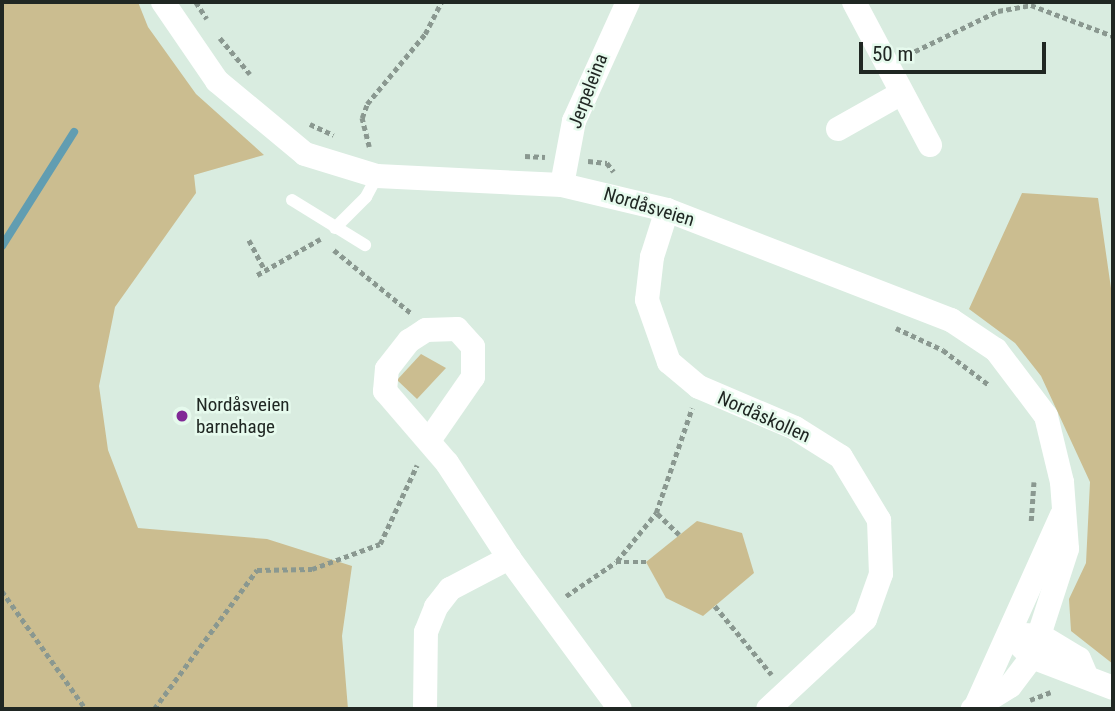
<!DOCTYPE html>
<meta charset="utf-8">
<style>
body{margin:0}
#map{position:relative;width:1115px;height:711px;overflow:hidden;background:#d9ece0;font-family:"Roboto Condensed",sans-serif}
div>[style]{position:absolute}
.green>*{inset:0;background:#cbbd90}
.stream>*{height:8px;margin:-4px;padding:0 4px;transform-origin:4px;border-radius:4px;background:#619db1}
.path>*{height:4.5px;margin-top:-2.25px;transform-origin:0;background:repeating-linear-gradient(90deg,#8a9890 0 5px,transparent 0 8.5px)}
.lane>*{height:12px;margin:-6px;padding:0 6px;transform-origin:6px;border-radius:6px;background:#fff}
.street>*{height:24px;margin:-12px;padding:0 12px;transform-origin:12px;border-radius:12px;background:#fff}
.dots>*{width:19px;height:19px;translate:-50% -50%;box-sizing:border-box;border:4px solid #e6faed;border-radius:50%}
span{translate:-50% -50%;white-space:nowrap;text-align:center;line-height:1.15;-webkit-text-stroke:5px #e6faed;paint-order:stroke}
.street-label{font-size:19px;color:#202723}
.poi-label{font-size:19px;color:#202723}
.left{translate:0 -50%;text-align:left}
.frame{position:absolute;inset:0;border:4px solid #202723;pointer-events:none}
.scale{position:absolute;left:859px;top:42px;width:187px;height:32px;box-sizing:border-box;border:4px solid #202723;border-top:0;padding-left:9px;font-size:21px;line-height:24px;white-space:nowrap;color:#202723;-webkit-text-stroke:5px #e6faed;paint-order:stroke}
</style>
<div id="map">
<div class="green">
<div style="clip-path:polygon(2px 2px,138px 2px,148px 27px,196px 94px,264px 155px,194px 175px,196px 193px,115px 307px,99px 386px,108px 450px,138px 528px,267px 539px,352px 566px,342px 636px,348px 709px,2px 709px)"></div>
<div style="clip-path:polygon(1022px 193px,1098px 198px,1113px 302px,1113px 664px,1071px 631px,1069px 599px,1086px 563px,1090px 482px,1041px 376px,1015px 343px,969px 309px)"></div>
<div style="clip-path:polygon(421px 354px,446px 368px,417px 399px,397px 380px)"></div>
<div style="clip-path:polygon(697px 521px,742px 533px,754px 573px,703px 616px,666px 598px,646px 562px)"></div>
</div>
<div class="stream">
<div style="left:2px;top:246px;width:135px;rotate:-57.7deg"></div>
</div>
<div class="path">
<div style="left:196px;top:2px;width:20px;rotate:57deg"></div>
<div style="left:220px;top:38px;width:47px;rotate:50.2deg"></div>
<div style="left:907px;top:55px;width:101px;rotate:-25.8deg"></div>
<div style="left:998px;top:11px;width:34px;rotate:-10deg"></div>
<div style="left:1031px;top:5px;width:88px;rotate:20.7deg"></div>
<div style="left:310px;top:124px;width:26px;rotate:25deg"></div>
<div style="left:369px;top:147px;width:30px;rotate:-104deg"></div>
<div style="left:362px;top:118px;width:15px;rotate:-70deg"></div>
<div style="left:367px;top:104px;width:91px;rotate:-50.4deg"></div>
<div style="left:425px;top:34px;width:36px;rotate:-63deg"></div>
<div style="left:525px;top:156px;width:20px;rotate:3deg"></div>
<div style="left:588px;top:161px;width:19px;rotate:6deg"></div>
<div style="left:607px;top:163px;width:11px;rotate:52deg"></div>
<div style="left:249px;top:240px;width:34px;rotate:62deg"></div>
<div style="left:334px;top:250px;width:99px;rotate:39.3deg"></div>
<div style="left:257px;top:275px;width:73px;rotate:-29.7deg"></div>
<div style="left:896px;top:328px;width:52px;rotate:25.1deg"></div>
<div style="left:943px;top:350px;width:58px;rotate:37.3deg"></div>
<div style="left:1031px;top:521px;width:39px;rotate:-86deg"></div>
<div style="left:679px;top:535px;width:32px;rotate:-136deg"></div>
<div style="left:656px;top:513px;width:111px;rotate:-71.1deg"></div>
<div style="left:617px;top:561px;width:62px;rotate:-50.9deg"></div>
<div style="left:2px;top:591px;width:145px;rotate:54.6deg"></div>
<div style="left:566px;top:596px;width:60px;rotate:-34.2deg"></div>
<div style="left:616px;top:562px;width:30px"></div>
<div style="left:715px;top:606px;width:89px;rotate:50.4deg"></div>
<div style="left:1030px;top:700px;width:22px;rotate:-21deg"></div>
<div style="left:154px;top:709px;width:173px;rotate:-53.5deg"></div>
<div style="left:257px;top:570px;width:55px;rotate:-1deg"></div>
<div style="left:312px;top:569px;width:72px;rotate:-20.2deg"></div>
<div style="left:380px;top:544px;width:87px;rotate:-64.9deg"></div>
</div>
<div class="lane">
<div style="left:292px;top:200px;width:86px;rotate:31.7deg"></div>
<div style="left:335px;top:228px;width:44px;rotate:-45deg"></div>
<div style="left:366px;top:197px;width:24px;rotate:-62deg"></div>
</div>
<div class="street">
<div style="left:163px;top:2px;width:96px;rotate:55.6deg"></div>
<div style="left:217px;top:81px;width:114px;rotate:39.7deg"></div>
<div style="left:305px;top:154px;width:75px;rotate:17deg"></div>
<div style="left:377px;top:176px;width:185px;rotate:2.8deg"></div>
<div style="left:562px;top:185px;width:108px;rotate:13.4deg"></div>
<div style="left:667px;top:210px;width:305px;rotate:21.2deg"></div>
<div style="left:951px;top:320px;width:54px;rotate:33.7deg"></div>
<div style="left:996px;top:350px;width:83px;rotate:52.9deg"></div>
<div style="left:1046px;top:416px;width:68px;rotate:76.4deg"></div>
<div style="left:1062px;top:482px;width:67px;rotate:85.7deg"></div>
<div style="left:1067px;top:549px;width:114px;rotate:108deg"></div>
<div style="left:1032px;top:657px;width:36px;rotate:127deg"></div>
<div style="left:1010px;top:686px;width:44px;rotate:148.1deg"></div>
<div style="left:854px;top:2px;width:162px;rotate:62deg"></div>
<div style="left:838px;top:129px;width:73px;rotate:-29.4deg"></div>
<div style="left:562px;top:185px;width:65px;rotate:-79.4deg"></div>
<div style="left:574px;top:121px;width:131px;rotate:-65.6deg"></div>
<div style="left:667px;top:210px;width:49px;rotate:107.7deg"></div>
<div style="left:652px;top:257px;width:43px;rotate:96.6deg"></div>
<div style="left:647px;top:300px;width:66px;rotate:70.5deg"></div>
<div style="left:669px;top:362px;width:39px;rotate:40deg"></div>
<div style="left:699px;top:387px;width:104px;rotate:23.1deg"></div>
<div style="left:795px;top:428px;width:54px;rotate:32.2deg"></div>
<div style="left:841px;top:457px;width:74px;rotate:58.9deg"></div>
<div style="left:879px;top:520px;width:54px;rotate:87.9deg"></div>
<div style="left:881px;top:574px;width:48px;rotate:109.6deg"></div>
<div style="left:865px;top:619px;width:132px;rotate:137.1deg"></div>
<div style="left:509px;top:558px;width:187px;rotate:53.7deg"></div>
<div style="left:1024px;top:635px;width:17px;rotate:3deg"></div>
<div style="left:1041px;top:636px;width:44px;rotate:31.2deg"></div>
<div style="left:1079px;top:659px;width:15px;rotate:67deg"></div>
<div style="left:1021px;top:646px;width:16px;rotate:45deg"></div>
<div style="left:1032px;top:657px;width:87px;rotate:20.9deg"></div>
<div style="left:976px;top:706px;width:209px;rotate:-65.8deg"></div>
<div style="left:425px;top:709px;width:77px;rotate:-89.3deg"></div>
<div style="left:426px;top:632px;width:27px;rotate:-68deg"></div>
<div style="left:436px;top:607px;width:23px;rotate:-52deg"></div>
<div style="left:450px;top:589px;width:67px;rotate:-27.7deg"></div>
<div style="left:509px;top:558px;width:113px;rotate:-123.1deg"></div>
<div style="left:447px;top:463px;width:95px;rotate:-130.7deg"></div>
<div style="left:385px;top:391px;width:22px;rotate:-85deg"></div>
<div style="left:387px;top:369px;width:36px;rotate:-52deg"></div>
<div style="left:409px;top:341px;width:20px;rotate:-33deg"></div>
<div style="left:426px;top:330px;width:31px;rotate:-2deg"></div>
<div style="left:457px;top:329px;width:24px;rotate:48deg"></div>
<div style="left:473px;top:347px;width:30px;rotate:90deg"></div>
<div style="left:473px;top:377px;width:75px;rotate:124.7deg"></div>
</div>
<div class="dots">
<div style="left:182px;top:416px;background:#802996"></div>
</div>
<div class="street-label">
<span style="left:588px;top:91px;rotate:-69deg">Jerpeleina</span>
<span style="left:649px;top:207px;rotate:17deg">Nordåsveien</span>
<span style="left:764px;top:417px;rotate:24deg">Nordåskollen</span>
</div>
<div class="poi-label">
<span class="left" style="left:196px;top:416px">Nordåsveien<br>barnehage</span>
</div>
<div class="frame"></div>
<div class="scale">50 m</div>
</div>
